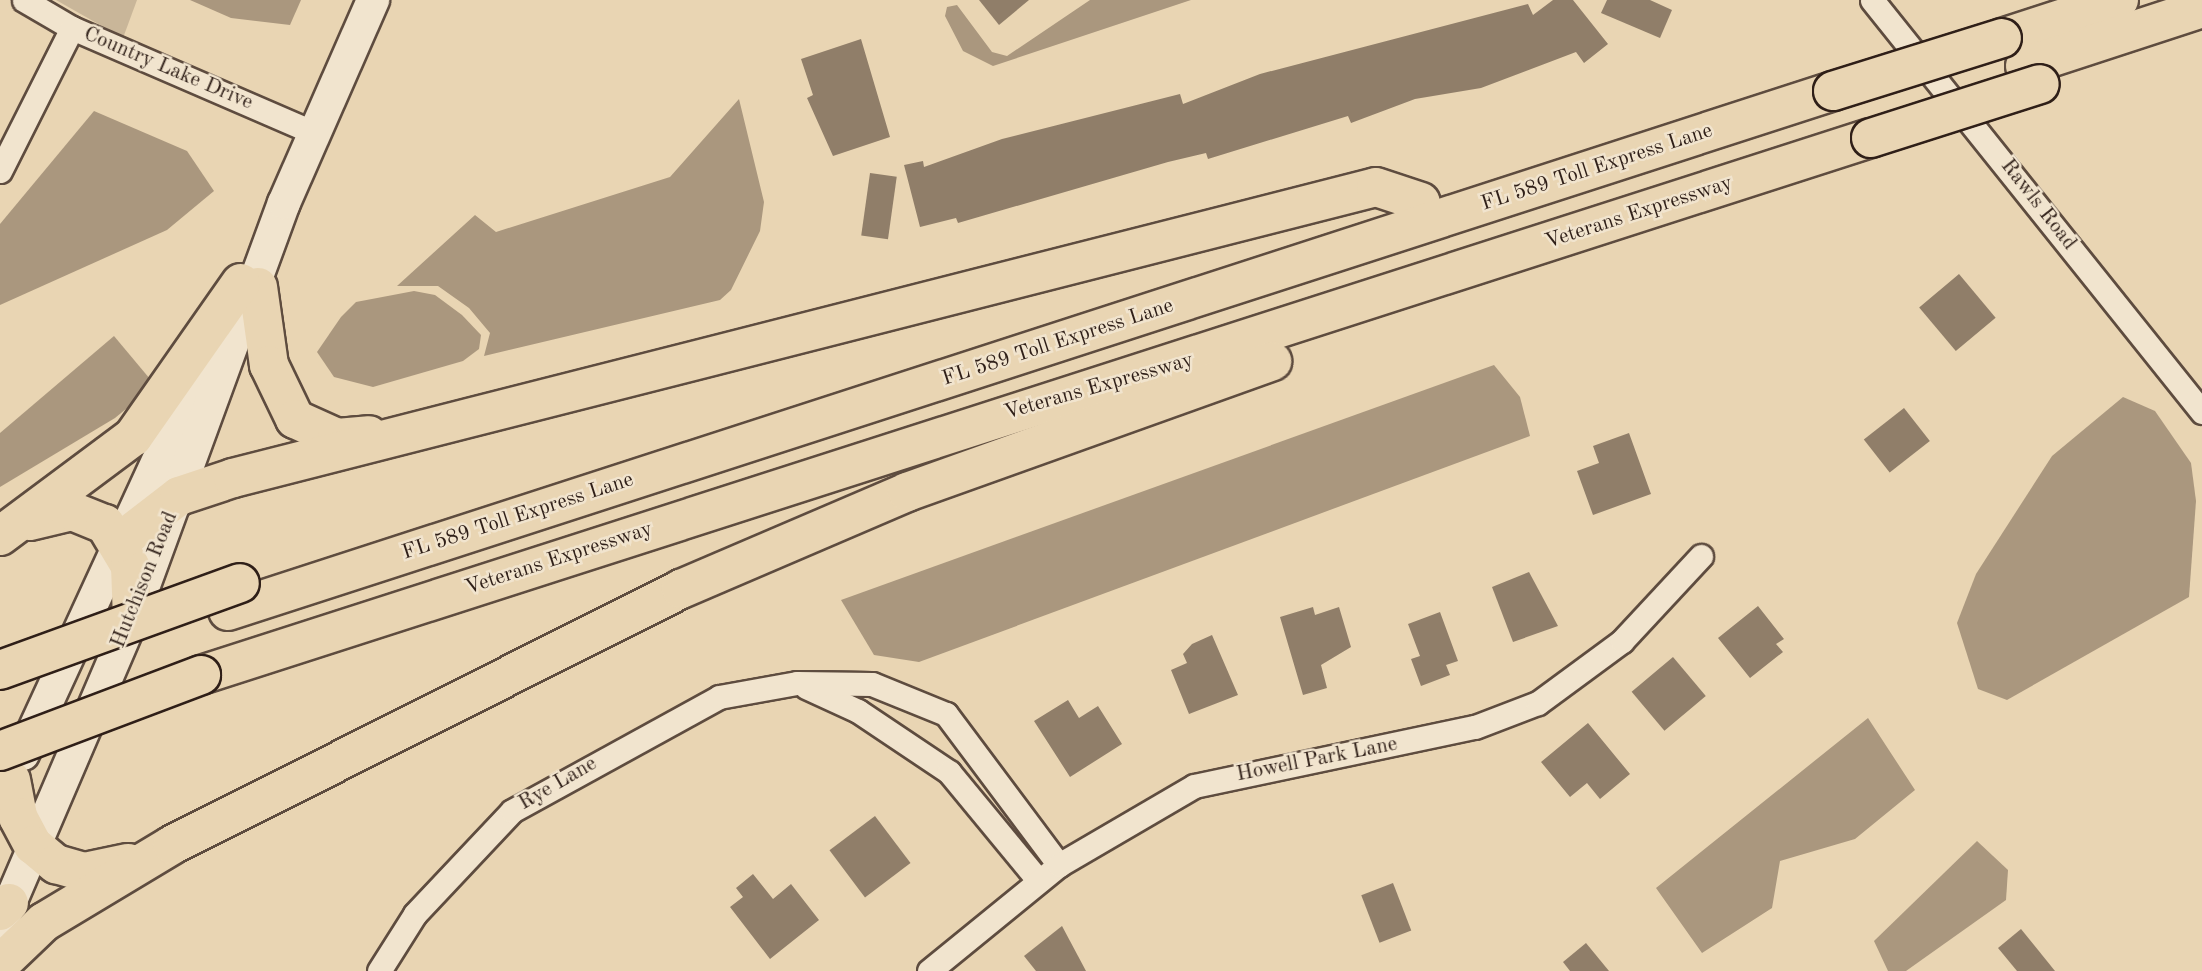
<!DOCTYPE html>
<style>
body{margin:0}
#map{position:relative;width:2202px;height:971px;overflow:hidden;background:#e9d5b3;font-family:"Old Standard TT",serif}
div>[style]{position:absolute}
.green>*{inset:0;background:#c9b699}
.water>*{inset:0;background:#aa977e}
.building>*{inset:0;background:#907e69;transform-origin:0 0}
.roads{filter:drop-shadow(2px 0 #5e4c3f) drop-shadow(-2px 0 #5e4c3f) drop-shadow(0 2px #5e4c3f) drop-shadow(0 -2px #5e4c3f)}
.street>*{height:23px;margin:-11.5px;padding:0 11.5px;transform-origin:11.5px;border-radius:11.5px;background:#f1e4ce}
.secondary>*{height:32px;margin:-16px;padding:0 16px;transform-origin:16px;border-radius:16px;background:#f1e4ce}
.highway>*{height:38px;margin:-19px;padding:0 19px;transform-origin:19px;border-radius:19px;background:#e9d5b3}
.bridges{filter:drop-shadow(2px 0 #2f1f18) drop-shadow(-2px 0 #2f1f18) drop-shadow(0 2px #2f1f18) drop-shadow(0 -2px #2f1f18)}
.highway-bridge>*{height:38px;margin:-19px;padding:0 19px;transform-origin:19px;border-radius:19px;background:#e9d5b3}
span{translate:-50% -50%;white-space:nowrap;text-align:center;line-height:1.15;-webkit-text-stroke:5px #f1e4ce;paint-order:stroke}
.street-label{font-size:21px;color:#2f1f18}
</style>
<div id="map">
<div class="green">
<div style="clip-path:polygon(56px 0,137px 0,123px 38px)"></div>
</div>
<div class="water">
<div style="clip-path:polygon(190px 0,301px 0,290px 25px,231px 18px)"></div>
<div style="clip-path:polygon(1090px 0,1191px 0,993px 66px,963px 51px,945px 16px,947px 7px,957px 5px,992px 52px,1007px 56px)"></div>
<div style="clip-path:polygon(739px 99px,764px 202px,760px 231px,731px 290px,720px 300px,484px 356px,490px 333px,469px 308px,438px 286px,397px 286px,475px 215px,496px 232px,670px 177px)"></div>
<div style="clip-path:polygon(94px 111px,187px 151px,214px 191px,167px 230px,0 305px,0 224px)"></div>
<div style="clip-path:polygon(414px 291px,435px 295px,462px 315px,481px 335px,479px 349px,463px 361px,373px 387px,334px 377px,317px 352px,341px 317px,356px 302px)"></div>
<div style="clip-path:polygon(114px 336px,155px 385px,115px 418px,0 487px,0 433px)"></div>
<div style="clip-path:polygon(1494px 365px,1520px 397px,1530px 436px,919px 662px,874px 655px,841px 600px)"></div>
<div style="clip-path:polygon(2123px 397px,2155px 411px,2191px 463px,2196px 501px,2189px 597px,2007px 700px,1978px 689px,1957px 623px,1976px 574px,2052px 456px)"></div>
<div style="clip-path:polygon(1868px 718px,1915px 790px,1855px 839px,1780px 861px,1772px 908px,1702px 953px,1656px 888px)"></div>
<div style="clip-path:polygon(1977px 841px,2008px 870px,2006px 900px,1906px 971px,1888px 971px,1874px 941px)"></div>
</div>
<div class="building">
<div style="clip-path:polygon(979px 0,1029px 0,999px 25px)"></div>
<div style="clip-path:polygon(1553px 0,1573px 0,1608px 44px,1584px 63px,1576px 52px,1481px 88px,1415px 99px,1351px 123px,1348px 116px,1208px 159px,1206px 153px,1168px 162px,958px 223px,956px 218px,920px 227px,904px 165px,923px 161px,924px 167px,1002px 139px,1180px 94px,1183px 104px,1260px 74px,1528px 4px,1533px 15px)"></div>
<div style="clip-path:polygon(1607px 0,1650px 0,1672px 10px,1660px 38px,1601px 13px)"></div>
<div style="clip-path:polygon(861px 39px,890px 137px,833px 156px,807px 98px,813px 95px,801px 59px)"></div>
<div style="left:870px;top:173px;width:27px;height:63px;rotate:8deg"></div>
<div style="left:1959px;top:274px;width:57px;height:52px;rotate:50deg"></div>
<div style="left:1904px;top:408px;width:42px;height:51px;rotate:52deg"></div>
<div style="clip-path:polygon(1629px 433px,1651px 494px,1593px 515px,1577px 471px,1599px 463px,1593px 446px)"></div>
<div style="clip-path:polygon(1529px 572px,1558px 626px,1513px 642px,1492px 587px)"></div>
<div style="clip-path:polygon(1758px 606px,1784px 639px,1776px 644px,1783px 652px,1750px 678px,1718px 638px)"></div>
<div style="clip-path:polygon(1313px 607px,1315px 615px,1339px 607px,1351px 647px,1321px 665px,1327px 688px,1303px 695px,1280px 617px)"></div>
<div style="clip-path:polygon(1440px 612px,1458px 661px,1446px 665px,1450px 675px,1421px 686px,1411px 659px,1420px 656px,1408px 624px)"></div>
<div style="clip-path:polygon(1212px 635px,1238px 695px,1189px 714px,1171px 670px,1187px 663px,1183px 654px,1192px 644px)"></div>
<div style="left:1673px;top:657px;width:51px;height:54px;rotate:50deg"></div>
<div style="clip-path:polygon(1068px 700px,1079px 718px,1098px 706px,1122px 744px,1070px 777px,1034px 721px)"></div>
<div style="clip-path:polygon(1588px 723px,1630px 774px,1600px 799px,1587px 783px,1570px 797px,1541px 762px)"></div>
<div style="left:875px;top:816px;width:59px;height:57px;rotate:53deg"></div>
<div style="clip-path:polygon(753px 874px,773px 899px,791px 884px,819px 920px,770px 959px,730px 907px,743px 897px,736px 888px)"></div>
<div style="left:1393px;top:883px;width:51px;height:34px;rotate:69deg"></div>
<div style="clip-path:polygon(1062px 926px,1086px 971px,1036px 971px,1024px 956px)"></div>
<div style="clip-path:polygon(2021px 929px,2055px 971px,2017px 971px,1998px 948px)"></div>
<div style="clip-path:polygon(1586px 943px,1609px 971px,1570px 971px,1563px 962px)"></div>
</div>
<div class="roads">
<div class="street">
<div style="left:24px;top:0;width:56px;rotate:30.3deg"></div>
<div style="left:72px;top:28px;width:265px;rotate:23.4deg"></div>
<div style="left:1872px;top:0;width:528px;rotate:51.31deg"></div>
<div style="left:0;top:171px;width:160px;rotate:-63.3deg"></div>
<div style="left:806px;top:687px;width:57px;rotate:24.8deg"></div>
<div style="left:858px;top:711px;width:110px;rotate:33.8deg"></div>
<div style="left:949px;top:772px;width:141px;rotate:50.5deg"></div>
<div style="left:379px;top:971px;width:67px;rotate:-57.7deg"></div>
<div style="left:415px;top:914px;width:141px;rotate:-46.7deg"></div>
<div style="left:512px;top:811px;width:236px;rotate:-28.8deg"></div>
<div style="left:719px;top:697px;width:79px;rotate:-10.2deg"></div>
<div style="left:797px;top:683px;width:75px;rotate:0.8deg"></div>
<div style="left:872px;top:684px;width:80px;rotate:22.1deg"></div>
<div style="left:946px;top:714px;width:189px;rotate:53.2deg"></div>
<div style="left:929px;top:971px;width:168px;rotate:-39.2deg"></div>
<div style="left:1059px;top:865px;width:156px;rotate:-30.3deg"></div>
<div style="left:1194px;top:786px;width:287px;rotate:-11.9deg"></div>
<div style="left:1475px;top:727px;width:67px;rotate:-20.9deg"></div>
<div style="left:1538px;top:703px;width:104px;rotate:-36.4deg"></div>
<div style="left:1622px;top:641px;width:116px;rotate:-47.1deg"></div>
</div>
<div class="secondary">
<div style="left:23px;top:754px;width:452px;rotate:-65.3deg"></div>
<div style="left:1px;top:924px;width:333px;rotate:-66.8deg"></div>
<div style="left:132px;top:618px;width:442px;rotate:-69.9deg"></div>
<div style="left:284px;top:203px;width:222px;rotate:-66.3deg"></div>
</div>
<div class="highway">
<div style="left:2002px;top:38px;width:123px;rotate:-18deg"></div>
<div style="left:2025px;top:66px;width:186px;rotate:-18.1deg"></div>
<div style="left:258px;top:287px;width:79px;rotate:82deg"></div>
<div style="left:269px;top:365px;width:60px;rotate:64.3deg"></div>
<div style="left:295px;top:419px;width:46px;rotate:24.3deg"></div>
<div style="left:337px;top:438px;width:32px;rotate:-5deg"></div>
<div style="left:30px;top:521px;width:43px;rotate:-13.4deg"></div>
<div style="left:72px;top:511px;width:35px;rotate:22deg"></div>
<div style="left:105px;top:524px;width:49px;rotate:59.2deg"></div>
<div style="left:130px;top:566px;width:52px;rotate:87.8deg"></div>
<div style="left:0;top:536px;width:166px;rotate:-36.7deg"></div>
<div style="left:133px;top:437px;width:188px;rotate:-55deg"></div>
<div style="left:118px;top:543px;width:77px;rotate:-37.6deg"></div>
<div style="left:179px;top:496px;width:57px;rotate:-18.4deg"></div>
<div style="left:233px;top:478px;width:1179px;rotate:-14.28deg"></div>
<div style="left:1376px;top:187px;width:47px;rotate:18.4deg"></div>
<div style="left:228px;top:611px;width:1687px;rotate:-17.95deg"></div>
<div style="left:201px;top:675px;width:1754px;rotate:-17.83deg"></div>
<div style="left:11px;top:780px;width:38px;rotate:79deg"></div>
<div style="left:18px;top:817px;width:32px;rotate:62deg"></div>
<div style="left:33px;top:845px;width:30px;rotate:40deg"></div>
<div style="left:56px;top:864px;width:29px;rotate:16deg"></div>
<div style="left:84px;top:872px;width:45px;rotate:-11.6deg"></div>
<div style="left:0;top:911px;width:12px;rotate:-42deg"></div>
<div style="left:0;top:964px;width:61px;rotate:-43.7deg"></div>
<div style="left:44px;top:922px;width:149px;rotate:-31deg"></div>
<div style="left:172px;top:845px;width:570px;rotate:-26.7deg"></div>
<div style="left:681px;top:589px;width:246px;rotate:-23.2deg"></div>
<div style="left:907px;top:492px;width:388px;rotate:-19.7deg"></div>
</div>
</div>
<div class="bridges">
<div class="highway-bridge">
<div style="left:1833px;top:91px;width:177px;rotate:-17.4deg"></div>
<div style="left:1871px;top:138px;width:177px;rotate:-17.7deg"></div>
<div style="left:0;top:670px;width:255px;rotate:-19.9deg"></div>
<div style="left:0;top:751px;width:215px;rotate:-20.7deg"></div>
</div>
</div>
<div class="street-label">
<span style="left:168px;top:69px;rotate:23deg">Country Lake Drive</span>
<span style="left:1597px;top:168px;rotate:-18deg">FL 589 Toll Express Lane</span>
<span style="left:2038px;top:205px;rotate:52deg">Rawls Road</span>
<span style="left:1639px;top:213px;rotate:-18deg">Veterans Expressway</span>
<span style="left:1058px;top:343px;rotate:-18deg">FL 589 Toll Express Lane</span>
<span style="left:1099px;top:387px;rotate:-16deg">Veterans Expressway</span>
<span style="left:518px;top:517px;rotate:-18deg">FL 589 Toll Express Lane</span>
<span style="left:559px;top:559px;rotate:-18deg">Veterans Expressway</span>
<span style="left:145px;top:580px;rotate:-68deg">Hutchison Road</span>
<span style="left:1317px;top:760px;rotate:-11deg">Howell Park Lane</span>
<span style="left:558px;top:784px;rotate:-30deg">Rye Lane</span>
</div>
</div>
